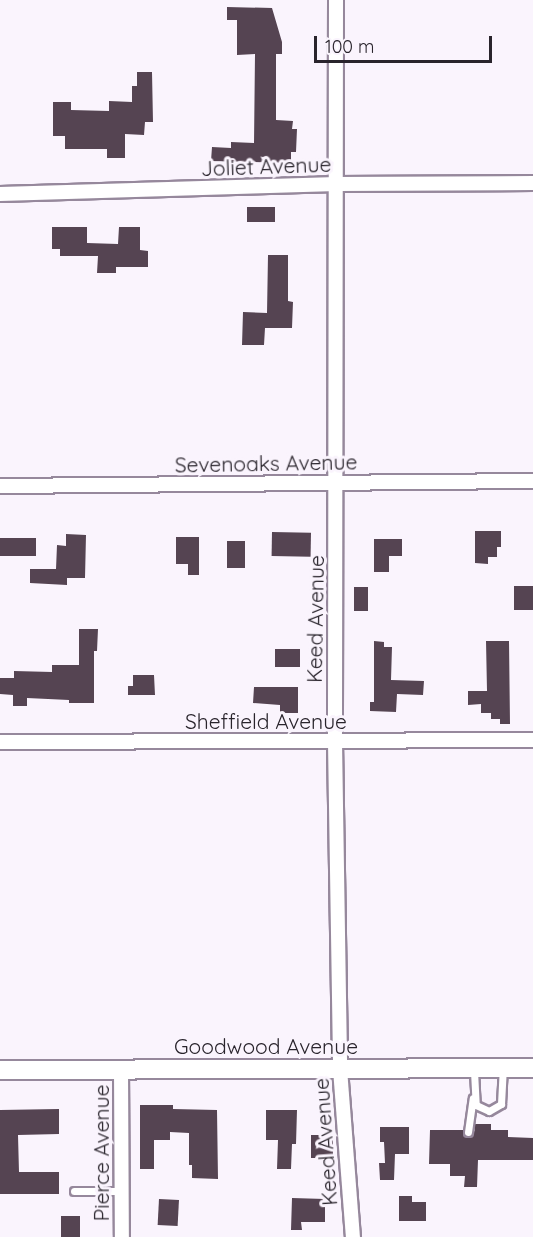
<!DOCTYPE html>
<style>
body{margin:0}
#map{position:relative;width:533px;height:1237px;overflow:hidden;background:#faf4fd;font-family:Quicksand,sans-serif}
div>[style]{position:absolute}
.building>*{inset:0;background:#554452;transform-origin:0 0}
.roads{filter:drop-shadow(2px 0 #96889c) drop-shadow(-2px 0 #96889c) drop-shadow(0 2px #96889c) drop-shadow(0 -2px #96889c)}
.lane>*{height:7px;margin:-3.5px;padding:0 3.5px;transform-origin:3.5px;border-radius:3.5px;background:#fff}
.street>*{height:14px;margin:-7px;padding:0 7px;transform-origin:7px;border-radius:7px;background:#fff}
.secondary>*{height:18px;margin:-9px;padding:0 9px;transform-origin:9px;border-radius:9px;background:#fff}
span{translate:-50% -50%;white-space:nowrap;text-align:center;line-height:1.15;-webkit-text-stroke:6px #faf4fd;paint-order:stroke}
.street-label{font-size:21px;color:#29242c}
.scale{position:absolute;left:314px;top:36px;width:178px;height:27px;box-sizing:border-box;border:3px solid #29242c;border-top:0;padding-left:8px;font-size:18px;line-height:21px;white-space:nowrap;color:#29242c;-webkit-text-stroke:4px #faf4fd;paint-order:stroke}
</style>
<div id="map">
<div class="building">
<div style="clip-path:polygon(227px 7px,272px 8px,282px 42px,282px 54px,276px 54px,276px 120px,293px 121px,292px 129px,297px 129px,296px 152px,291px 152px,291px 163px,211px 161px,212px 147px,231px 148px,231px 142px,254px 143px,255px 54px,237px 55px,237px 20px,227px 20px)"></div>
<div style="clip-path:polygon(137px 72px,152px 72px,153px 122px,145px 122px,144px 135px,125px 134px,125px 158px,107px 158px,107px 149px,65px 149px,65px 136px,53px 136px,53px 102px,71px 102px,71px 110px,109px 111px,109px 101px,132px 102px,132px 86px,137px 86px)"></div>
<div style="left:247px;top:207px;width:28px;height:15px"></div>
<div style="clip-path:polygon(52px 227px,87px 227px,87px 243px,118px 244px,119px 227px,140px 227px,140px 250px,148px 251px,148px 267px,116px 267px,116px 273px,97px 273px,98px 256px,60px 256px,60px 249px,52px 249px)"></div>
<div style="clip-path:polygon(268px 255px,288px 255px,288px 301px,293px 302px,292px 328px,265px 328px,264px 345px,242px 345px,243px 312px,267px 313px)"></div>
<div style="clip-path:polygon(475px 531px,501px 531px,501px 547px,497px 547px,497px 557px,488px 557px,488px 564px,475px 563px)"></div>
<div style="left:272px;top:532px;width:39px;height:24px;rotate:1deg"></div>
<div style="clip-path:polygon(66px 534px,86px 535px,85px 578px,67px 578px,67px 585px,30px 583px,30px 569px,56px 569px,57px 545px,66px 546px)"></div>
<div style="clip-path:polygon(176px 537px,199px 537px,199px 575px,188px 575px,188px 564px,176px 564px)"></div>
<div style="left:0;top:538px;width:36px;height:18px"></div>
<div style="clip-path:polygon(374px 539px,402px 539px,402px 556px,389px 556px,389px 572px,374px 572px)"></div>
<div style="left:227px;top:541px;width:18px;height:27px"></div>
<div style="left:514px;top:586px;width:19px;height:24px"></div>
<div style="left:354px;top:587px;width:14px;height:24px"></div>
<div style="clip-path:polygon(79px 629px,98px 629px,97px 651px,94px 651px,94px 703px,69px 703px,69px 700px,27px 698px,27px 706px,13px 706px,13px 695px,0 694px,0 678px,14px 678px,14px 671px,52px 672px,52px 665px,79px 665px)"></div>
<div style="clip-path:polygon(374px 641px,384px 642px,384px 647px,392px 647px,391px 680px,424px 681px,423px 695px,397px 694px,396px 712px,370px 711px,370px 702px,374px 702px)"></div>
<div style="clip-path:polygon(486px 641px,509px 641px,510px 724px,500px 724px,500px 719px,491px 719px,491px 713px,481px 713px,481px 704px,468px 705px,468px 691px,487px 691px)"></div>
<div style="left:275px;top:649px;width:25px;height:18px"></div>
<div style="clip-path:polygon(133px 675px,154px 675px,155px 695px,128px 695px,128px 686px,133px 686px)"></div>
<div style="clip-path:polygon(254px 687px,298px 687px,298px 713px,280px 713px,280px 705px,253px 703px)"></div>
<div style="clip-path:polygon(140px 1105px,173px 1105px,173px 1109px,217px 1110px,218px 1179px,192px 1178px,192px 1165px,189px 1165px,189px 1133px,170px 1132px,170px 1140px,154px 1140px,154px 1169px,140px 1169px)"></div>
<div style="clip-path:polygon(59px 1109px,59px 1134px,18px 1135px,19px 1172px,59px 1172px,59px 1194px,0 1194px,0 1110px)"></div>
<div style="clip-path:polygon(266px 1110px,297px 1110px,296px 1144px,292px 1144px,291px 1169px,277px 1169px,278px 1140px,266px 1140px)"></div>
<div style="clip-path:polygon(475px 1124px,491px 1124px,491px 1130px,508px 1130px,508px 1137px,533px 1138px,533px 1160px,478px 1160px,477px 1187px,464px 1187px,465px 1176px,450px 1176px,450px 1164px,429px 1164px,430px 1130px,463px 1130px,464px 1136px,470px 1137px,475px 1130px)"></div>
<div style="clip-path:polygon(380px 1127px,409px 1127px,409px 1154px,395px 1154px,394px 1180px,380px 1180px,379px 1163px,385px 1163px,384px 1142px,380px 1142px)"></div>
<div style="left:333px;top:1135px;width:23px;height:22px;rotate:90deg"></div>
<div style="clip-path:polygon(399px 1196px,412px 1196px,412px 1202px,426px 1202px,426px 1221px,399px 1221px)"></div>
<div style="clip-path:polygon(292px 1198px,325px 1199px,325px 1222px,301px 1222px,302px 1230px,291px 1230px)"></div>
<div style="left:159px;top:1199px;width:20px;height:26px;rotate:3deg"></div>
<div style="left:61px;top:1216px;width:19px;height:21px"></div>
</div>
<div class="roads">
<div class="lane">
<div style="left:474px;top:1071px;width:34px;rotate:87deg"></div>
<div style="left:476px;top:1105px;width:14px;rotate:25deg"></div>
<div style="left:489px;top:1111px;width:14px;rotate:-30deg"></div>
<div style="left:501px;top:1104px;width:34px;rotate:-87deg"></div>
<div style="left:468px;top:1132px;width:34px;rotate:-82deg"></div>
<div style="left:74px;top:1191px;width:48px"></div>
</div>
<div class="street">
<div style="left:336px;top:0;width:742px;rotate:90.08deg"></div>
<div style="left:335px;top:742px;width:327px;rotate:89.1deg"></div>
<div style="left:340px;top:1069px;width:169px;rotate:85.6deg"></div>
<div style="left:0;top:194px;width:337px;rotate:-1.7deg"></div>
<div style="left:337px;top:184px;width:196px;rotate:-0.3deg"></div>
<div style="left:0;top:486px;width:533px;rotate:-0.54deg"></div>
<div style="left:0;top:742px;width:533px;rotate:-0.21deg"></div>
<div style="left:121px;top:1069px;width:168px;rotate:89.7deg"></div>
</div>
<div class="secondary">
<div style="left:0;top:1070px;width:533px;rotate:-0.21deg"></div>
</div>
</div>
<div class="street-label">
<span style="left:266px;top:166px;rotate:-2deg">Joliet Avenue</span>
<span style="left:266px;top:463px;rotate:-1deg">Sevenoaks Avenue</span>
<span style="left:315px;top:619px;rotate:-89deg">Keed Avenue</span>
<span style="left:266px;top:721px">Sheffield Avenue</span>
<span style="left:266px;top:1046px">Goodwood Avenue</span>
<span style="left:325px;top:1142px;rotate:-94deg">Keed Avenue</span>
<span style="left:101px;top:1153px;rotate:-90deg">Pierce Avenue</span>
</div>
<div class="scale">100 m</div>
</div>
